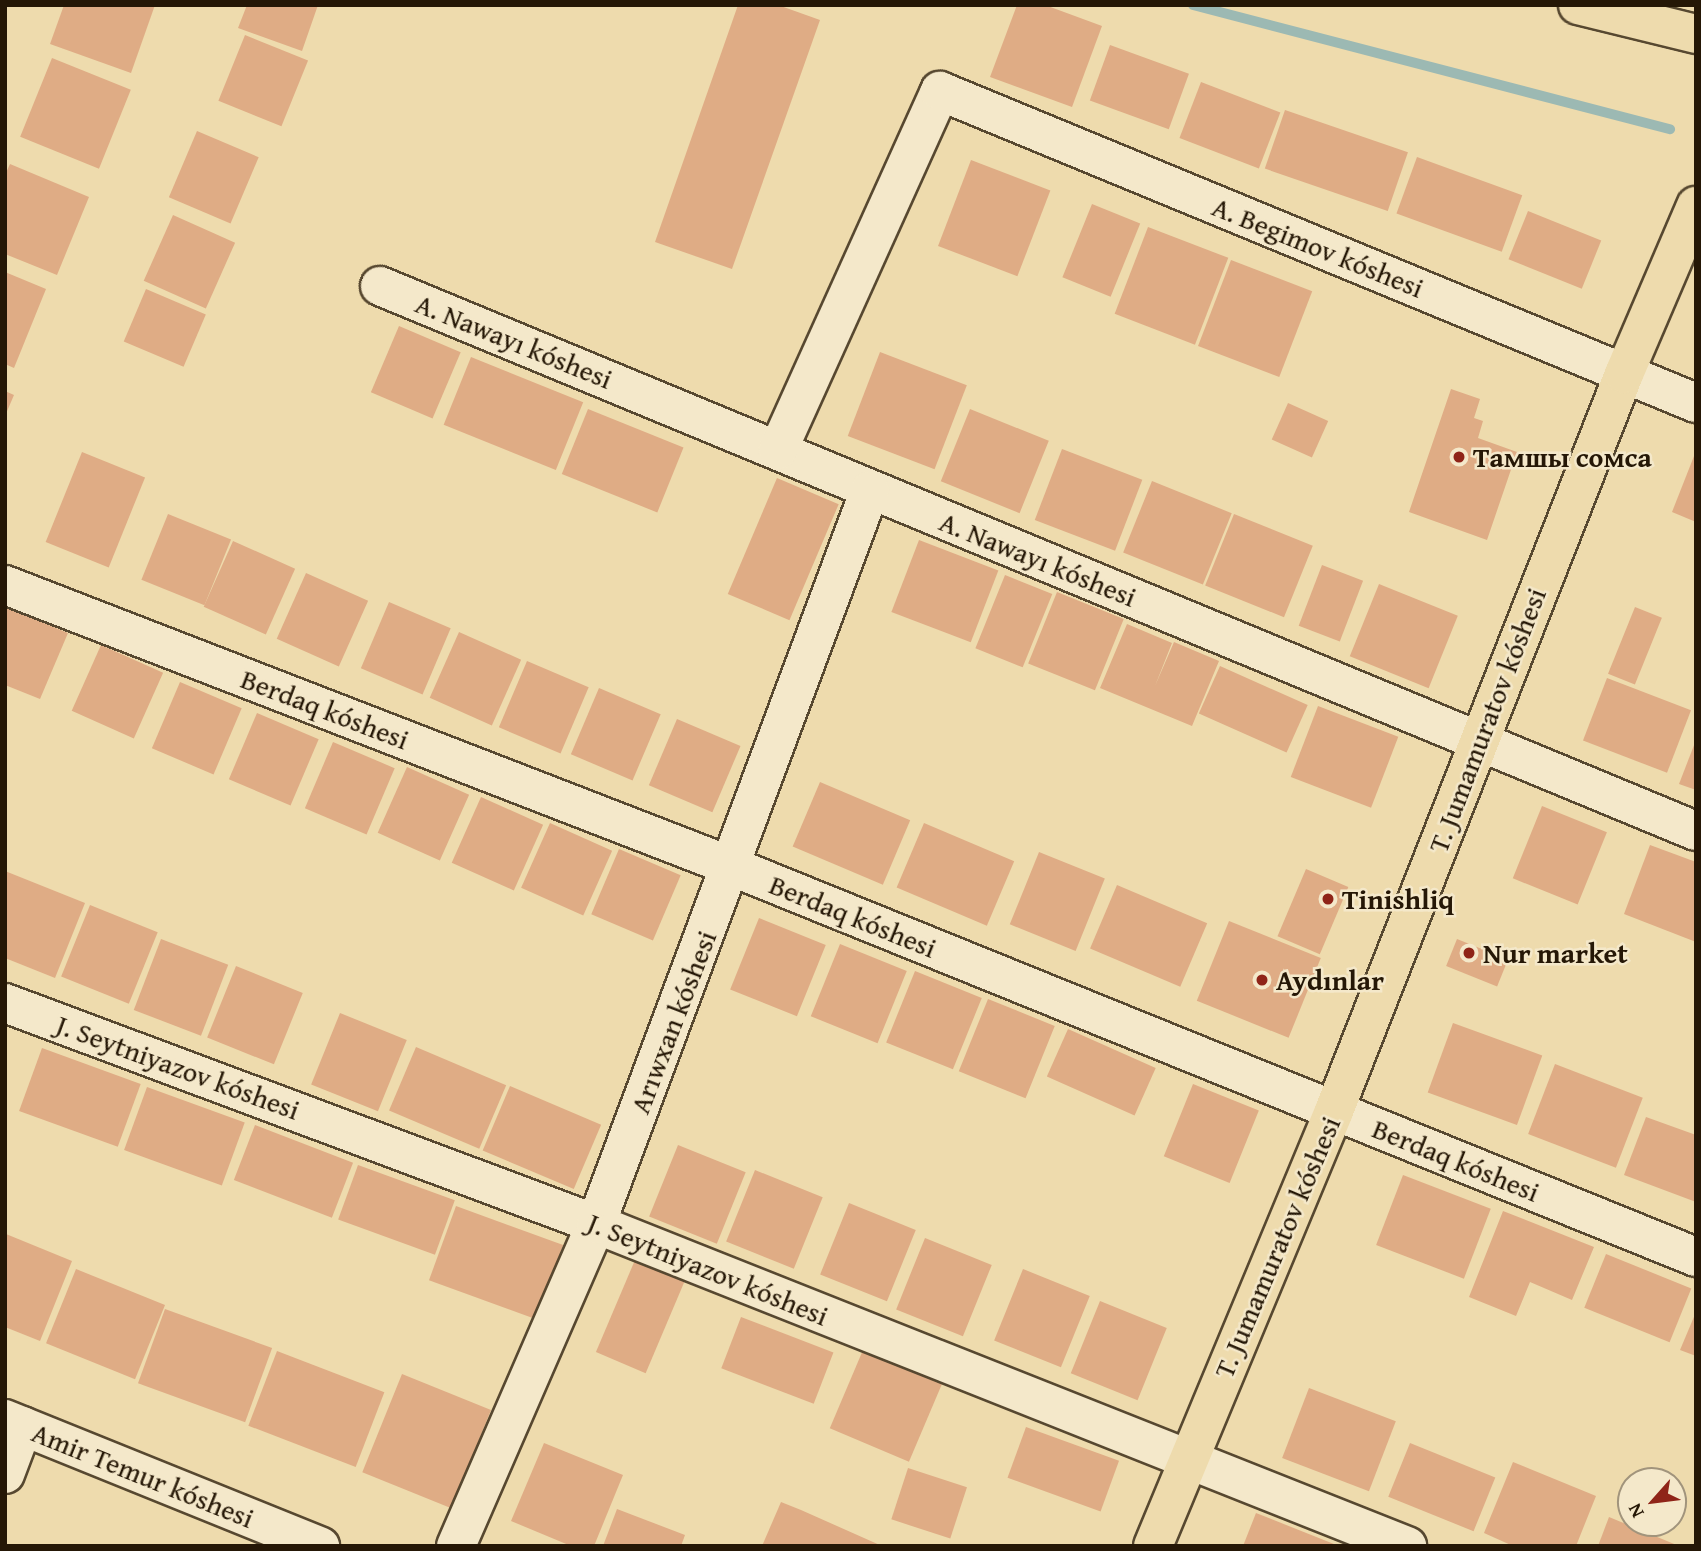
<!DOCTYPE html>
<meta charset="utf-8">
<style>
body{margin:0}
#map{position:relative;width:1701px;height:1551px;overflow:hidden;background:#eedbad;font-family:"Gentium Book Plus",serif}
div>[style]{position:absolute}
.stream>*{height:10px;margin:-5px;padding:0 5px;transform-origin:5px;border-radius:5px;background:#9cb9b3}
.building>*{inset:0;background:#dfac85;transform-origin:0 0}
.roads{filter:drop-shadow(2px 0 #574830) drop-shadow(-2px 0 #574830) drop-shadow(0 2px #574830) drop-shadow(0 -2px #574830)}
.minor>*{height:38px;margin:-19px;padding:0 19px;transform-origin:19px;border-radius:19px;background:#f4e8ca}
.major>*{height:38px;margin:-19px;padding:0 19px;transform-origin:19px;border-radius:19px;background:#eedbad}
.dots>*{width:19px;height:19px;translate:-50% -50%;box-sizing:border-box;border:4px solid #f4e8ca;border-radius:50%}
span{translate:-50% -50%;white-space:nowrap;text-align:center;line-height:1.15;-webkit-text-stroke:5px #f4e8ca;paint-order:stroke}
.street-label{font-size:28px;color:#251706}
.poi-label{font-size:28px;color:#251706;font-weight:700}
.left{translate:0 -50%;text-align:left}
.frame{position:absolute;inset:0;border:7px solid #251706;pointer-events:none}
.north{position:absolute;left:1617px;top:1467px;width:70px;height:70px;box-sizing:border-box;background:#f4e8ca;border:2px solid #a1947c;border-radius:50%;rotate:242deg;font-size:19px;font-weight:700;line-height:28px;text-align:center;color:#251706}
.north::after{content:'';display:block;margin:auto;width:24px;height:32px;background:#8f2418;clip-path:polygon(50% 0,100% 100%,50% 72%,0 100%)}
</style>
<div id="map">
<div class="stream">
<div style="left:1193px;top:5px;width:493px;rotate:14.6deg"></div>
</div>
<div class="building">
<div style="clip-path:polygon(64px 5px,155px 5px,131px 73px,50px 44px)"></div>
<div style="clip-path:polygon(247px 5px,318px 5px,302px 51px,238px 28px)"></div>
<div style="clip-path:polygon(738px 5px,778px 5px,820px 20px,732px 269px,655px 242px)"></div>
<div style="clip-path:polygon(1017px 5px,1045px 5px,1102px 26px,1072px 107px,990px 77px)"></div>
<div style="left:245px;top:35px;width:68px;height:71px;rotate:22deg"></div>
<div style="left:1110px;top:45px;width:84px;height:59px;rotate:20deg"></div>
<div style="left:52px;top:58px;width:85px;height:85px;rotate:22deg"></div>
<div style="left:1201px;top:82px;width:85px;height:60px;rotate:21deg"></div>
<div style="left:1285px;top:110px;width:130px;height:62px;rotate:19deg"></div>
<div style="left:197px;top:131px;width:67px;height:72px;rotate:23deg"></div>
<div style="left:1417px;top:157px;width:112px;height:60px;rotate:20deg"></div>
<div style="left:971px;top:160px;width:85px;height:92px;rotate:21deg"></div>
<div style="clip-path:polygon(10px 164px,89px 197px,57px 275px,5px 254px,5px 175px)"></div>
<div style="left:1092px;top:204px;width:52px;height:79px;rotate:22deg"></div>
<div style="left:1528px;top:211px;width:79px;height:52px;rotate:22deg"></div>
<div style="left:173px;top:215px;width:68px;height:72px;rotate:24deg"></div>
<div style="left:1148px;top:227px;width:86px;height:93px;rotate:21deg"></div>
<div style="left:1231px;top:260px;width:87px;height:92px;rotate:21deg"></div>
<div style="clip-path:polygon(5px 272px,46px 289px,14px 368px,5px 364px)"></div>
<div style="left:146px;top:289px;width:65px;height:57px;rotate:23deg"></div>
<div style="left:399px;top:326px;width:67px;height:72px;rotate:23deg"></div>
<div style="left:880px;top:352px;width:93px;height:90px;rotate:21deg"></div>
<div style="left:471px;top:357px;width:121px;height:73px;rotate:22deg"></div>
<div style="clip-path:polygon(1451px 389px,1480px 399px,1474px 418px,1483px 421px,1478px 438px,1517px 452px,1487px 540px,1409px 512px)"></div>
<div style="clip-path:polygon(5px 391px,14px 395px,5px 416px)"></div>
<div style="left:1288px;top:403px;width:44px;height:40px;rotate:24deg"></div>
<div style="left:588px;top:409px;width:103px;height:70px;rotate:22deg"></div>
<div style="left:970px;top:409px;width:85px;height:78px;rotate:22deg"></div>
<div style="left:1062px;top:449px;width:86px;height:76px;rotate:21deg"></div>
<div style="clip-path:polygon(1696px 451px,1696px 522px,1672px 512px)"></div>
<div style="left:82px;top:452px;width:68px;height:97px;rotate:22deg"></div>
<div style="left:777px;top:478px;width:67px;height:126px;rotate:23deg"></div>
<div style="left:1152px;top:481px;width:86px;height:77px;rotate:22deg"></div>
<div style="left:168px;top:514px;width:68px;height:71px;rotate:22deg"></div>
<div style="left:1234px;top:514px;width:85px;height:77px;rotate:22deg"></div>
<div style="left:919px;top:540px;width:85px;height:77px;rotate:21deg"></div>
<div style="left:233px;top:541px;width:68px;height:72px;rotate:24deg"></div>
<div style="left:1322px;top:565px;width:44px;height:65px;rotate:21deg"></div>
<div style="left:306px;top:573px;width:68px;height:72px;rotate:24deg"></div>
<div style="left:1005px;top:575px;width:51px;height:79px;rotate:22deg"></div>
<div style="left:1379px;top:584px;width:85px;height:78px;rotate:22deg"></div>
<div style="left:1057px;top:592px;width:72px;height:77px;rotate:22deg"></div>
<div style="left:389px;top:602px;width:67px;height:72px;rotate:23deg"></div>
<div style="clip-path:polygon(5px 607px,68px 633px,40px 699px,5px 685px)"></div>
<div style="left:1635px;top:607px;width:29px;height:72px;rotate:22deg"></div>
<div style="clip-path:polygon(1127px 624px,1172px 643px,1155px 686px,1174px 642px,1219px 661px,1192px 726px,1100px 688px)"></div>
<div style="left:459px;top:632px;width:68px;height:72px;rotate:24deg"></div>
<div style="left:101px;top:645px;width:68px;height:72px;rotate:24deg"></div>
<div style="left:527px;top:661px;width:67px;height:72px;rotate:23deg"></div>
<div style="left:1220px;top:666px;width:96px;height:52px;rotate:24deg"></div>
<div style="left:1607px;top:678px;width:90px;height:67px;rotate:21deg"></div>
<div style="left:180px;top:682px;width:67px;height:72px;rotate:23deg"></div>
<div style="left:599px;top:688px;width:67px;height:72px;rotate:23deg"></div>
<div style="left:1318px;top:706px;width:86px;height:76px;rotate:21deg"></div>
<div style="left:257px;top:713px;width:67px;height:72px;rotate:23deg"></div>
<div style="left:677px;top:719px;width:69px;height:72px;rotate:23deg"></div>
<div style="clip-path:polygon(1696px 740px,1696px 790px,1679px 784px)"></div>
<div style="left:333px;top:742px;width:67px;height:72px;rotate:23deg"></div>
<div style="left:407px;top:767px;width:68px;height:72px;rotate:24deg"></div>
<div style="left:820px;top:782px;width:98px;height:70px;rotate:23deg"></div>
<div style="left:481px;top:797px;width:68px;height:72px;rotate:24deg"></div>
<div style="left:1542px;top:806px;width:70px;height:78px;rotate:22deg"></div>
<div style="left:550px;top:823px;width:68px;height:71px;rotate:24deg"></div>
<div style="left:924px;top:823px;width:98px;height:70px;rotate:23deg"></div>
<div style="clip-path:polygon(1650px 845px,1696px 862px,1696px 942px,1624px 914px)"></div>
<div style="left:619px;top:849px;width:67px;height:71px;rotate:23deg"></div>
<div style="left:1039px;top:852px;width:71px;height:78px;rotate:22deg"></div>
<div style="left:1306px;top:869px;width:46px;height:73px;rotate:23deg"></div>
<div style="clip-path:polygon(5px 871px,85px 903px,55px 978px,5px 958px)"></div>
<div style="left:1117px;top:885px;width:98px;height:69px;rotate:23deg"></div>
<div style="left:90px;top:905px;width:73px;height:77px;rotate:22deg"></div>
<div style="left:759px;top:918px;width:72px;height:77px;rotate:22deg"></div>
<div style="left:1229px;top:921px;width:99px;height:86px;rotate:22deg"></div>
<div style="left:161px;top:939px;width:72px;height:76px;rotate:21deg"></div>
<div style="left:1457px;top:939px;width:55px;height:29px;rotate:22deg"></div>
<div style="left:840px;top:944px;width:72px;height:78px;rotate:22deg"></div>
<div style="left:236px;top:966px;width:72px;height:77px;rotate:22deg"></div>
<div style="left:915px;top:971px;width:72px;height:77px;rotate:22deg"></div>
<div style="left:988px;top:999px;width:72px;height:78px;rotate:22deg"></div>
<div style="left:340px;top:1013px;width:72px;height:77px;rotate:22deg"></div>
<div style="left:1453px;top:1023px;width:95px;height:74px;rotate:20deg"></div>
<div style="left:1068px;top:1029px;width:96px;height:52px;rotate:24deg"></div>
<div style="left:416px;top:1047px;width:98px;height:69px;rotate:23deg"></div>
<div style="left:42px;top:1048px;width:105px;height:67px;rotate:20deg"></div>
<div style="left:1555px;top:1064px;width:94px;height:75px;rotate:21deg"></div>
<div style="left:1193px;top:1084px;width:71px;height:78px;rotate:22deg"></div>
<div style="left:510px;top:1086px;width:99px;height:70px;rotate:23deg"></div>
<div style="left:147px;top:1087px;width:104px;height:67px;rotate:20deg"></div>
<div style="clip-path:polygon(1646px 1117px,1696px 1135px,1696px 1202px,1624px 1175px)"></div>
<div style="left:255px;top:1125px;width:105px;height:59px;rotate:21deg"></div>
<div style="left:678px;top:1145px;width:73px;height:77px;rotate:22deg"></div>
<div style="left:358px;top:1165px;width:103px;height:58px;rotate:20deg"></div>
<div style="left:755px;top:1170px;width:73px;height:77px;rotate:22deg"></div>
<div style="left:1403px;top:1175px;width:94px;height:75px;rotate:21deg"></div>
<div style="left:849px;top:1203px;width:72px;height:77px;rotate:22deg"></div>
<div style="left:456px;top:1206px;width:114px;height:79px;rotate:20deg"></div>
<div style="clip-path:polygon(1503px 1211px,1594px 1247px,1572px 1300px,1530px 1282px,1516px 1316px,1469px 1297px)"></div>
<div style="clip-path:polygon(6px 1234px,72px 1261px,40px 1341px,5px 1327px)"></div>
<div style="left:925px;top:1238px;width:72px;height:77px;rotate:22deg"></div>
<div style="left:1606px;top:1254px;width:92px;height:58px;rotate:22deg"></div>
<div style="left:635px;top:1260px;width:54px;height:100px;rotate:23deg"></div>
<div style="left:76px;top:1269px;width:96px;height:80px;rotate:22deg"></div>
<div style="left:1023px;top:1269px;width:72px;height:77px;rotate:22deg"></div>
<div style="left:1100px;top:1301px;width:72px;height:78px;rotate:22deg"></div>
<div style="left:165px;top:1309px;width:114px;height:79px;rotate:20deg"></div>
<div style="clip-path:polygon(1696px 1312px,1696px 1356px,1680px 1350px)"></div>
<div style="left:741px;top:1317px;width:99px;height:55px;rotate:21deg"></div>
<div style="left:863px;top:1350px;width:86px;height:85px;rotate:23deg"></div>
<div style="left:277px;top:1351px;width:115px;height:80px;rotate:21deg"></div>
<div style="left:402px;top:1374px;width:96px;height:106px;rotate:22deg"></div>
<div style="left:1309px;top:1388px;width:93px;height:75px;rotate:21deg"></div>
<div style="left:1026px;top:1427px;width:99px;height:54px;rotate:20deg"></div>
<div style="clip-path:polygon(544px 1443px,623px 1475px,594px 1546px,571px 1546px,511px 1521px)"></div>
<div style="left:1410px;top:1443px;width:92px;height:58px;rotate:22deg"></div>
<div style="clip-path:polygon(1513px 1462px,1596px 1496px,1576px 1546px,1513px 1546px,1484px 1533px)"></div>
<div style="left:908px;top:1468px;width:62px;height:54px;rotate:18deg"></div>
<div style="clip-path:polygon(781px 1502px,801px 1510px,882px 1546px,762px 1546px)"></div>
<div style="clip-path:polygon(617px 1509px,685px 1535px,681px 1546px,603px 1546px)"></div>
<div style="clip-path:polygon(1256px 1513px,1339px 1546px,1243px 1546px)"></div>
<div style="clip-path:polygon(1609px 1517px,1679px 1546px,1598px 1546px)"></div>
</div>
<div class="roads">
<div class="minor">
<div style="left:380px;top:286px;width:1424px;rotate:22.5deg"></div>
<div style="left:778px;top:450px;width:394px;rotate:-65.7deg"></div>
<div style="left:940px;top:91px;width:818px;rotate:22.43deg"></div>
<div style="left:5px;top:585px;width:781px;rotate:21.17deg"></div>
<div style="left:733px;top:867px;width:1039px;rotate:22.05deg"></div>
<div style="left:5px;top:1003px;width:631px;rotate:20.5deg"></div>
<div style="left:596px;top:1224px;width:873px;rotate:21.66deg"></div>
<div style="left:5px;top:1419px;width:340px;rotate:22deg"></div>
<div style="left:5px;top:1474px;width:51px;rotate:-69.4deg"></div>
<div style="left:456px;top:1546px;width:351px;rotate:-66.5deg"></div>
<div style="left:596px;top:1224px;width:783px;rotate:-69.53deg"></div>
</div>
<div class="major">
<div style="left:1578px;top:5px;width:122px;rotate:13.8deg"></div>
<div style="left:1153px;top:1546px;width:471px;rotate:-67.4deg"></div>
<div style="left:1334px;top:1111px;width:792px;rotate:-68.52deg"></div>
<div style="left:1624px;top:374px;width:183px;rotate:-66.8deg"></div>
</div>
</div>
<div class="dots">
<div style="left:1459px;top:457px;background:#8f2418"></div>
<div style="left:1328px;top:899px;background:#8f2418"></div>
<div style="left:1469px;top:953px;background:#8f2418"></div>
<div style="left:1262px;top:980px;background:#8f2418"></div>
</div>
<div class="street-label">
<span style="left:1318px;top:247px;rotate:22deg">A. Begimov kóshesi</span>
<span style="left:514px;top:341px;rotate:22deg">A. Nawayı kóshesi</span>
<span style="left:1038px;top:559px;rotate:22deg">A. Nawayı kóshesi</span>
<span style="left:325px;top:709px;rotate:21deg">Berdaq kóshesi</span>
<span style="left:1487px;top:720px;rotate:-69deg">T. Jumamuratov kóshesi</span>
<span style="left:853px;top:916px;rotate:22deg">Berdaq kóshesi</span>
<span style="left:673px;top:1022px;rotate:-69deg">Arıwxan kóshesi</span>
<span style="left:178px;top:1067px;rotate:20deg">J. Seytniyazov kóshesi</span>
<span style="left:1456px;top:1160px;rotate:22deg">Berdaq kóshesi</span>
<span style="left:1277px;top:1247px;rotate:-67deg">T. Jumamuratov kóshesi</span>
<span style="left:708px;top:1269px;rotate:22deg">J. Seytniyazov kóshesi</span>
<span style="left:143px;top:1475px;rotate:22deg">Amir Temur kóshesi</span>
</div>
<div class="poi-label">
<span class="left" style="left:1473px;top:457px">Тамшы сомса</span>
<span class="left" style="left:1342px;top:899px">Tinishliq</span>
<span class="left" style="left:1483px;top:953px">Nur market</span>
<span class="left" style="left:1276px;top:980px">Aydınlar</span>
</div>
<div class="frame"></div>
<div class="north">N</div>
</div>
